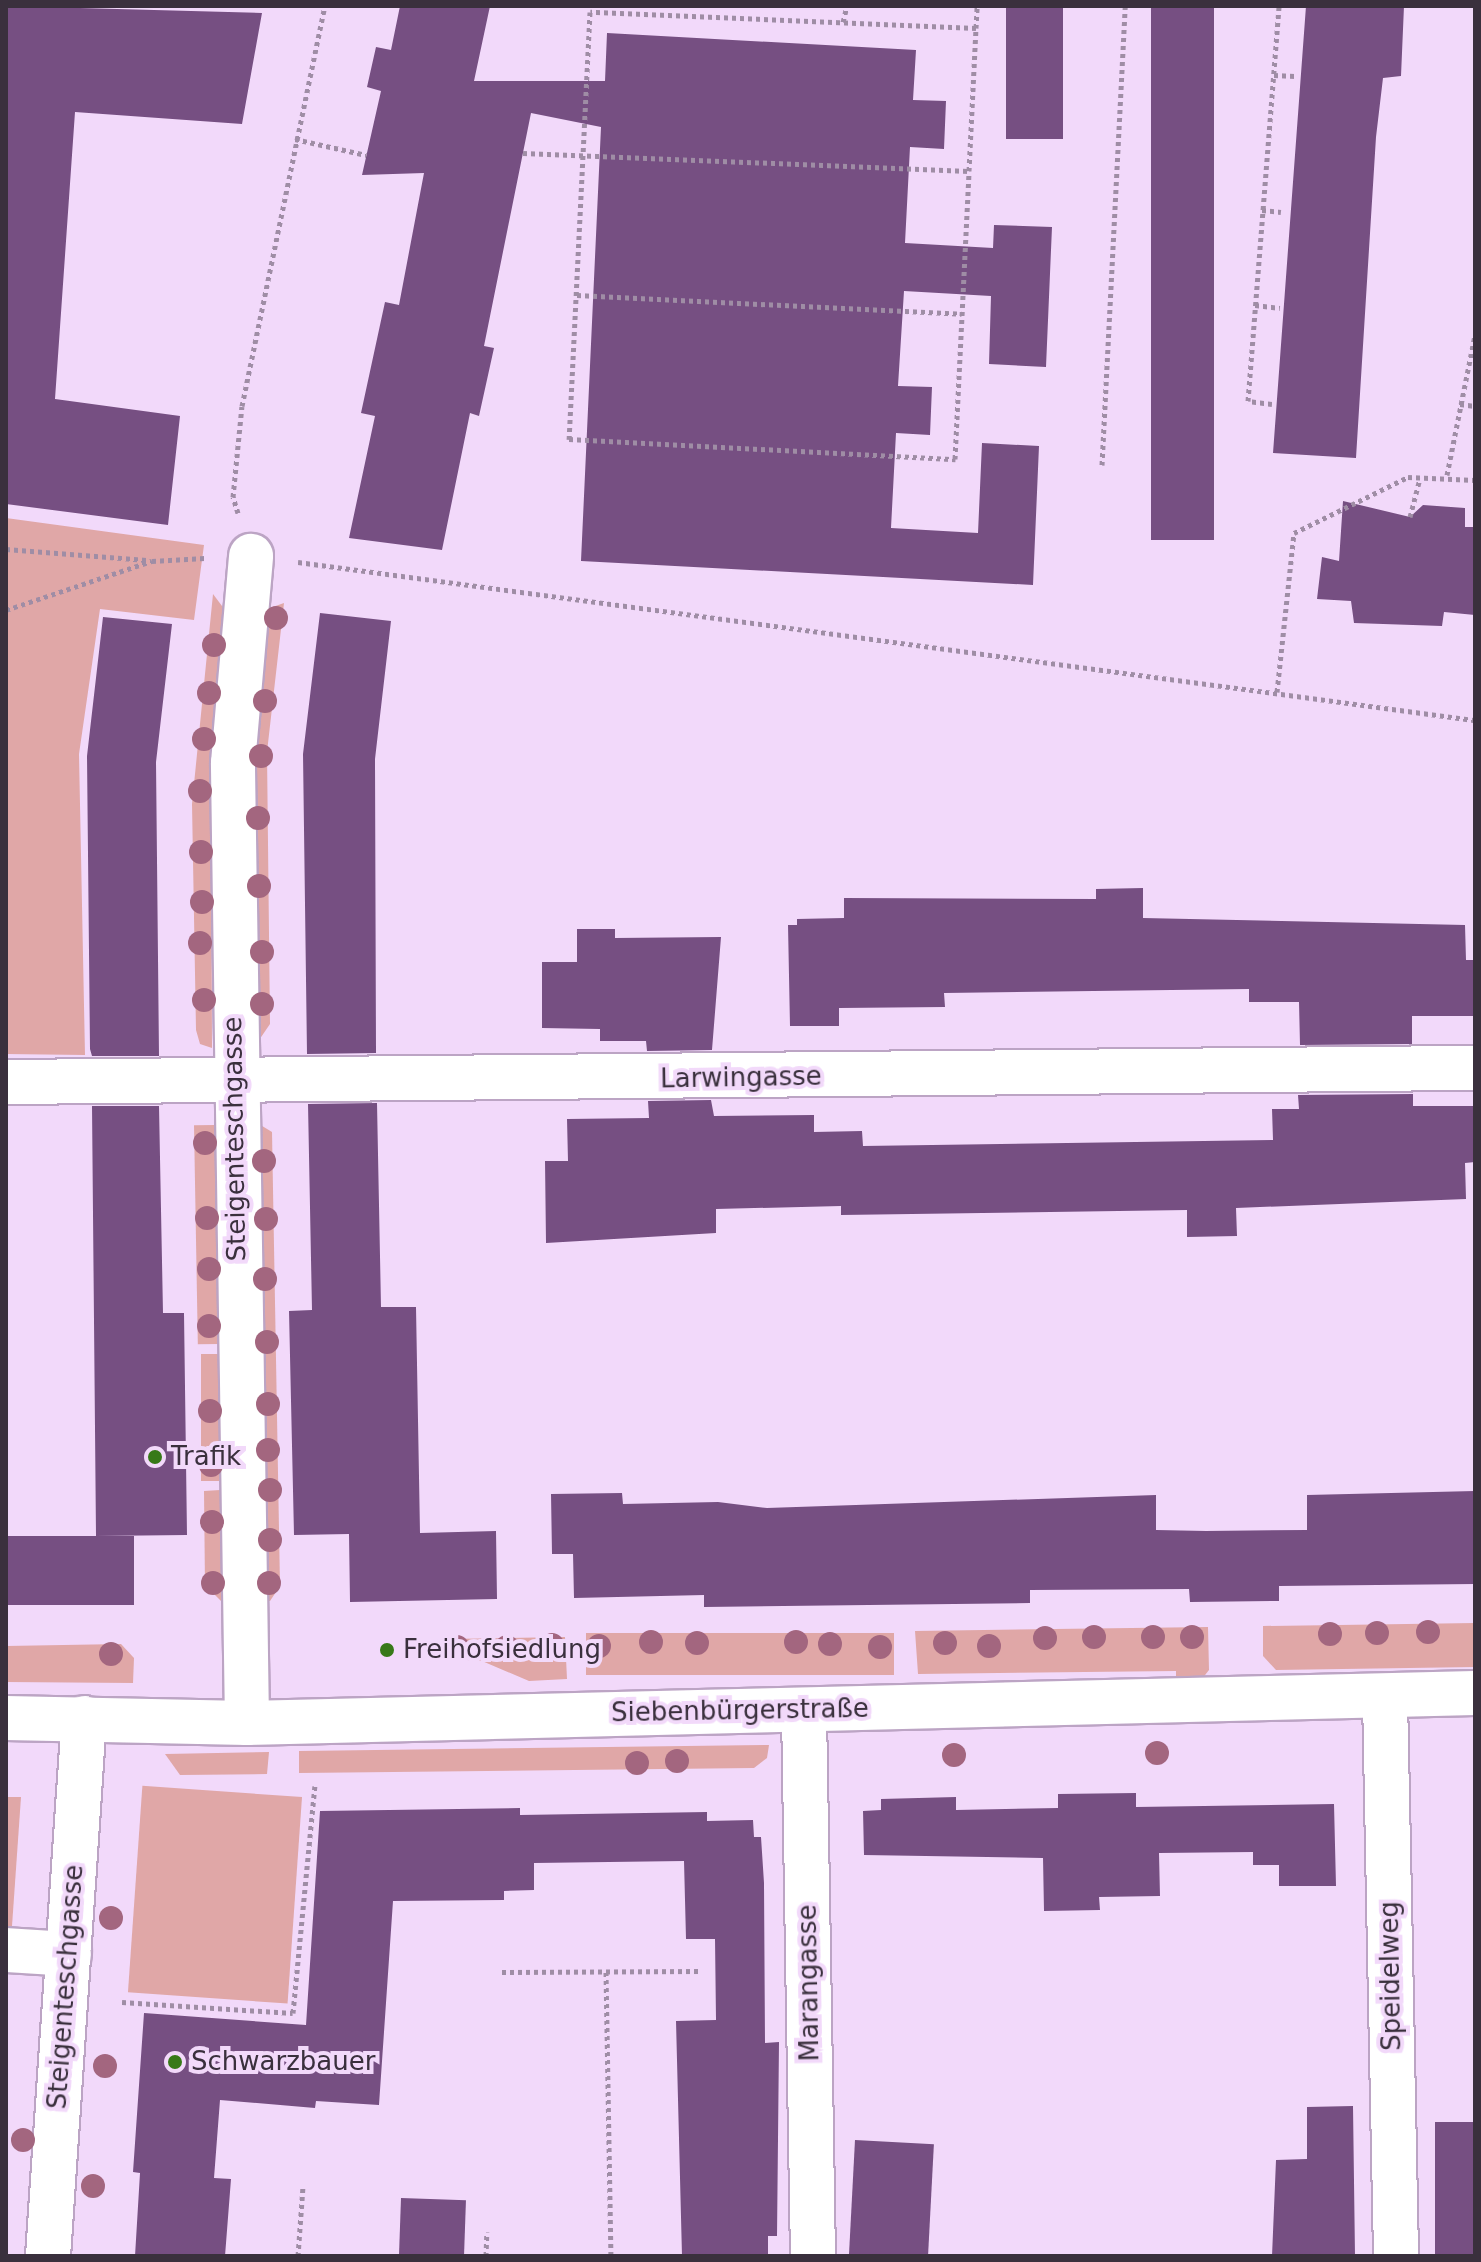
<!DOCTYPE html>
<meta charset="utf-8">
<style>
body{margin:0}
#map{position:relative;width:1481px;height:2262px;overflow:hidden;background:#f2d9fa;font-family:"DejaVu Sans",sans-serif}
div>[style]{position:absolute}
.green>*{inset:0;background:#e0a7a7;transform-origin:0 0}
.building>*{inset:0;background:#764f82;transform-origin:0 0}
.path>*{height:5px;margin-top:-2.5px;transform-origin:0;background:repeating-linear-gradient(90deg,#9f8da5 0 4px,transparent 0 8px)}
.roads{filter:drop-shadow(2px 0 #bca4c4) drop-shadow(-2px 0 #bca4c4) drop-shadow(0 2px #bca4c4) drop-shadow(0 -2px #bca4c4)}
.minor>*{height:44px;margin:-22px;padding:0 22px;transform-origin:22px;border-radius:22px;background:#fff}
.tertiary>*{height:44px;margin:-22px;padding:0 22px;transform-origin:22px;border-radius:22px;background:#fff}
.trees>*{width:24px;height:24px;margin:-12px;border-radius:50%;background:#a3667f}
.dots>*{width:22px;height:22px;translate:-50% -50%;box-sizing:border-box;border:4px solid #f2d9fa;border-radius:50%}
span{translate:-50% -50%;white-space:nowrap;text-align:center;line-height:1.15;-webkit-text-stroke:8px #f2d9fa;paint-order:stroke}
.street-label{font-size:26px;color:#3a303d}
.poi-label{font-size:26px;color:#3a303d}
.left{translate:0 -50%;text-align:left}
.frame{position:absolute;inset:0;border:8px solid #3a303d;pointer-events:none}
</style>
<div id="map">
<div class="green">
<div style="clip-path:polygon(6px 518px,204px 545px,194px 620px,100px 609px,79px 754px,85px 1055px,6px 1054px)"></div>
<div style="clip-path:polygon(213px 594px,228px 614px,211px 759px,212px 1048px,200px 1044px,196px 1030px,192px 804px)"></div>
<div style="clip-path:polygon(284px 603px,267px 752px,270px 1024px,255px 1046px,249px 785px,267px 609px)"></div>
<div style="clip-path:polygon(254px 1121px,272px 1132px,280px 1586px,270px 1601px,260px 1602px)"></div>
<div style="left:215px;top:1125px;width:219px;height:21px;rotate:89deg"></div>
<div style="left:201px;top:1354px;width:18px;height:127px"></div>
<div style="clip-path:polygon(220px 1490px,223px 1603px,205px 1585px,204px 1491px)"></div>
<div style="clip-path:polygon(1475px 1623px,1475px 1667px,1276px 1670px,1263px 1656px,1263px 1626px)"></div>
<div style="clip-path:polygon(1208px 1627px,1209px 1670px,1198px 1684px,1176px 1683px,1176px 1671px,918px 1674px,915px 1631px)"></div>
<div style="left:894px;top:1633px;width:42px;height:308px;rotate:90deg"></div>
<div style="clip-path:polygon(565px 1637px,567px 1679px,529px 1681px,482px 1661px,451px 1659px,449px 1639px)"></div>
<div style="clip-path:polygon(121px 1644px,134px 1658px,133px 1683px,6px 1682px,6px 1646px)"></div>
<div style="clip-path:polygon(769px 1745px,767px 1758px,754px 1768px,299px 1773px,299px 1751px)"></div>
<div style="clip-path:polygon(269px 1752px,267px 1774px,180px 1775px,165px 1754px)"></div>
<div style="clip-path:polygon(6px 1797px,21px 1797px,12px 1926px,6px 1926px)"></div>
<div style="left:302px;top:1797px;width:207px;height:160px;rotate:94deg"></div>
</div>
<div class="building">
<div style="clip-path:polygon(6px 6px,262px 13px,242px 124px,75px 112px,55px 399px,180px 416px,168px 525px,6px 504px)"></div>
<div style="clip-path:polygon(400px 6px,490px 6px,474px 81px,605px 81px,607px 33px,916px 50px,913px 100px,946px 101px,944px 149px,910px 147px,905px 243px,993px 248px,994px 225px,1052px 227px,1046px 367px,989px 364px,991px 296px,904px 291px,898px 386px,932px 387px,930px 435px,896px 433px,891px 528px,978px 533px,982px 443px,1039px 446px,1033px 585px,581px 561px,601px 127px,531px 113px,484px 346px,494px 348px,479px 416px,470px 413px,442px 550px,349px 538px,375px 416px,361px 413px,385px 302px,399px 305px,424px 173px,362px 175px,381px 91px,367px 87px,376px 47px,391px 50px)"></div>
<div style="left:1006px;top:6px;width:57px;height:133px"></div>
<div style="left:1151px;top:6px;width:63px;height:534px"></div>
<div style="clip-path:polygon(1306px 6px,1404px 6px,1401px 76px,1383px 78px,1376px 137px,1356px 458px,1273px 453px)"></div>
<div style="clip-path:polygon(1343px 501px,1410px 517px,1423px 505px,1465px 508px,1465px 527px,1475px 527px,1475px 615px,1444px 612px,1442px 626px,1354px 623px,1351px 601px,1317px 599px,1322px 557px,1339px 561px)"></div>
<div style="clip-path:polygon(320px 613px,391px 621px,375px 759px,376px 1053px,307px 1054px,303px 754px)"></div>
<div style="clip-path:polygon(103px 617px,172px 624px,156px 762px,159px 1056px,92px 1056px,90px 1049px,87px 756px)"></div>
<div style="clip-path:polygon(1143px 888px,1143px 918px,1465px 925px,1466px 960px,1475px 960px,1475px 1016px,1412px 1016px,1412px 1044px,1300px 1045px,1299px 1002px,1249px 1002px,1249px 989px,944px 993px,945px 1007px,839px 1008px,839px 1026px,790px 1026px,788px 925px,797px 925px,797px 919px,844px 918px,844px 898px,1096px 899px,1096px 889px)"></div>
<div style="clip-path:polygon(577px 929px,615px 929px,615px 938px,721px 937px,712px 1050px,647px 1051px,646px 1041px,600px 1041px,600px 1029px,542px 1028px,542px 962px,577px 962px)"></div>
<div style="clip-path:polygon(1413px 1094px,1413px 1106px,1475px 1106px,1475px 1162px,1465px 1163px,1466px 1199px,1236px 1208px,1237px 1236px,1187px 1237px,1187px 1210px,841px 1215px,841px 1206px,716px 1209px,716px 1233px,546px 1243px,545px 1161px,568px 1161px,567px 1119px,649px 1118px,648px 1101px,711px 1100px,714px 1116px,814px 1115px,814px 1132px,862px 1131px,863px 1146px,1273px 1140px,1272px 1109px,1299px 1109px,1298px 1095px)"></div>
<div style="clip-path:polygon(377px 1103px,381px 1307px,416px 1307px,420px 1533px,496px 1531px,497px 1599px,350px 1602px,349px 1534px,294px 1535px,289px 1311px,312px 1310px,308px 1104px)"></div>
<div style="clip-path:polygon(92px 1106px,159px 1106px,163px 1313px,184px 1313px,187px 1535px,96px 1536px)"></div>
<div style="clip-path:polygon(1475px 1491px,1475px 1584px,1279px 1586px,1279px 1601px,1190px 1602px,1189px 1589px,1030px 1590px,1030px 1603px,704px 1607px,704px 1595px,574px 1598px,573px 1554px,552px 1554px,551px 1494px,622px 1493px,623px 1504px,718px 1502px,767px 1508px,1156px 1495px,1156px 1530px,1206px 1531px,1307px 1530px,1307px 1495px)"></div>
<div style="left:134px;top:1536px;width:69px;height:128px;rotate:90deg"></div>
<div style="clip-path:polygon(1136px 1793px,1136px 1807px,1334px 1804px,1336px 1886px,1279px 1886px,1279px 1865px,1253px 1865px,1253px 1852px,1159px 1853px,1160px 1896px,1099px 1897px,1100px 1910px,1044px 1911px,1043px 1858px,864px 1855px,863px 1811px,881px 1810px,881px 1799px,956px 1797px,956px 1810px,1058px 1808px,1058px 1794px)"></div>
<div style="clip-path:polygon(520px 1808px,520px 1815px,707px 1812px,707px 1821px,753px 1820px,754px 1837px,761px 1837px,764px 1883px,765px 2043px,779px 2042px,777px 2236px,768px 2236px,768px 2256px,682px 2256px,676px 2021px,716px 2020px,715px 1939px,686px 1939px,684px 1861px,534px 1863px,534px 1890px,504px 1891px,504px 1900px,393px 1901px,379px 2105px,316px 2101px,315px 2108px,220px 2100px,214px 2178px,231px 2179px,225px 2256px,135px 2256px,140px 2173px,133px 2172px,144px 2013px,306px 2025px,320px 1811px)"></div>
<div style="clip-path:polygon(1353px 2106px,1355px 2256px,1272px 2256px,1276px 2160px,1307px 2159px,1307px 2107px)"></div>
<div style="left:1475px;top:2122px;width:134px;height:40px;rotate:90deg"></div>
<div style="left:855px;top:2140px;width:79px;height:116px;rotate:3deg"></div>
<div style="left:401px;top:2198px;width:65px;height:58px;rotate:2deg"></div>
</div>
<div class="path">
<div style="left:843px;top:22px;width:16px;rotate:-76deg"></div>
<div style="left:976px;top:28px;width:386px;rotate:-177.6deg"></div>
<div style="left:590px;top:12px;width:428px;rotate:92.8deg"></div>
<div style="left:569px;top:439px;width:387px;rotate:3deg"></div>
<div style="left:955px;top:459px;width:288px;rotate:-87.2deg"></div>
<div style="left:969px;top:171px;width:143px;rotate:-87.2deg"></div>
<div style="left:976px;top:28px;width:22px;rotate:-87deg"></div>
<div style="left:1274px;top:75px;width:21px;rotate:3deg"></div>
<div style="left:295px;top:139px;width:73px;rotate:12.7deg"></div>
<div style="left:523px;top:153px;width:446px;rotate:2.3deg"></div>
<div style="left:1262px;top:210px;width:19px;rotate:6deg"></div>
<div style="left:577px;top:295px;width:385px;rotate:2.8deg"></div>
<div style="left:1255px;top:305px;width:25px;rotate:7deg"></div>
<div style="left:1272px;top:404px;width:24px;rotate:-173deg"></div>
<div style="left:1248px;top:401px;width:396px;rotate:-85.5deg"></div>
<div style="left:1460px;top:404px;width:15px;rotate:8deg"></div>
<div style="left:1102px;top:465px;width:460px;rotate:-87.1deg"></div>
<div style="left:1447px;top:475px;width:143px;rotate:-78.7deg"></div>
<div style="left:238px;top:513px;width:17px;rotate:-107deg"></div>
<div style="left:233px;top:497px;width:91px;rotate:-84.4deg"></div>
<div style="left:242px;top:406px;width:409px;rotate:-78.3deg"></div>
<div style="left:1410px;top:517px;width:40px;rotate:-75.6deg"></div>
<div style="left:6px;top:549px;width:141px;rotate:4.5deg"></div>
<div style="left:298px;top:562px;width:1188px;rotate:7.65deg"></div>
<div style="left:6px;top:610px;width:154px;rotate:-18.6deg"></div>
<div style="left:152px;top:561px;width:53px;rotate:-3.2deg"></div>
<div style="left:1277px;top:692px;width:160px;rotate:-83.9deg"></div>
<div style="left:1294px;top:533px;width:127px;rotate:-26.2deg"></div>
<div style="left:1408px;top:477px;width:67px;rotate:2.6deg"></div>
<div style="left:502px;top:1972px;width:200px;rotate:-0.3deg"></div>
<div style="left:606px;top:1972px;width:284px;rotate:89deg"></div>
<div style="left:122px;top:2002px;width:171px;rotate:3.7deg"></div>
<div style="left:293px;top:2013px;width:228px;rotate:-84.5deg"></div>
<div style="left:298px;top:2256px;width:70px;rotate:-85.9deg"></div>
<div style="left:486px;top:2256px;width:24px;rotate:-88deg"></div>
</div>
<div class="roads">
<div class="minor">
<div style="left:6px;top:1082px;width:1469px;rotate:-0.55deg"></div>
<div style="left:1385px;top:1697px;width:559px;rotate:88.87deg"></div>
<div style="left:804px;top:1710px;width:546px;rotate:89.06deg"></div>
<div style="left:247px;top:1723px;width:960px;rotate:-90.84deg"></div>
<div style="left:233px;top:763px;width:208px;rotate:-85deg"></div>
<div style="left:6px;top:1950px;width:63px;rotate:3.6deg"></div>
<div style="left:48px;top:2256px;width:539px;rotate:-86.17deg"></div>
</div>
<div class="tertiary">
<div style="left:6px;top:1718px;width:241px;rotate:1.2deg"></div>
<div style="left:247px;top:1723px;width:1228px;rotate:-1.4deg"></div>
</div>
</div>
<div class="trees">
<div style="left:276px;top:618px"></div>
<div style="left:214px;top:645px"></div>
<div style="left:209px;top:693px"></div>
<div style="left:265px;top:701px"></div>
<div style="left:204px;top:739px"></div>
<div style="left:261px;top:756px"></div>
<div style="left:200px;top:791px"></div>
<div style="left:258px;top:818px"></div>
<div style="left:201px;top:852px"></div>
<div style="left:259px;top:886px"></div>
<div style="left:202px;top:902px"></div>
<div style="left:200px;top:943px"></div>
<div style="left:262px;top:952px"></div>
<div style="left:204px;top:1000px"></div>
<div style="left:262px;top:1004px"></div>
<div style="left:205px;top:1143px"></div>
<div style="left:264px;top:1161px"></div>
<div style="left:207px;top:1218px"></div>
<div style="left:266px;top:1219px"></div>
<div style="left:209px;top:1269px"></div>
<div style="left:265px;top:1279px"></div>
<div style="left:209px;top:1326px"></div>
<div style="left:267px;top:1342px"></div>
<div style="left:268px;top:1404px"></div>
<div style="left:210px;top:1411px"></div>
<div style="left:268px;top:1450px"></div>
<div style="left:211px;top:1465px"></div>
<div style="left:270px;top:1490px"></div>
<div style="left:212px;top:1522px"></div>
<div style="left:270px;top:1540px"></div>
<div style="left:213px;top:1583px"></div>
<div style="left:269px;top:1583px"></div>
<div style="left:1428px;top:1632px"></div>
<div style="left:1377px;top:1633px"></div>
<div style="left:1330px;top:1634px"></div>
<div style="left:1094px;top:1637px"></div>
<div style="left:1153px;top:1637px"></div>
<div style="left:1192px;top:1637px"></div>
<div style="left:1045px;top:1638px"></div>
<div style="left:651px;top:1642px"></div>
<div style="left:796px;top:1642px"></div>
<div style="left:697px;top:1643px"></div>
<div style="left:945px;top:1643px"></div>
<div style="left:830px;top:1644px"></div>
<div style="left:552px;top:1645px"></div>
<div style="left:599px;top:1646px"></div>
<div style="left:989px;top:1646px"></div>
<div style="left:457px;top:1647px"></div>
<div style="left:507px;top:1647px"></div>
<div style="left:880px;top:1647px"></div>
<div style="left:111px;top:1654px"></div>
<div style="left:1157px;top:1753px"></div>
<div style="left:954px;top:1755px"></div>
<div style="left:677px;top:1761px"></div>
<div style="left:637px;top:1763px"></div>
<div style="left:111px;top:1918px"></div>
<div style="left:105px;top:2066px"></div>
<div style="left:23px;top:2140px"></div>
<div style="left:93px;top:2186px"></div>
</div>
<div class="dots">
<div style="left:155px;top:1457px;background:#377918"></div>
<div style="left:387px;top:1650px;background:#377918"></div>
<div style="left:175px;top:2062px;background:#377918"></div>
</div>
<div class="street-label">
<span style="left:741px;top:1078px;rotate:-1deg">Larwingasse</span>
<span style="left:235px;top:1139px;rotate:-91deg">Steigenteschgasse</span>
<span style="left:740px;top:1711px;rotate:-1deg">Siebenbürgerstraße</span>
<span style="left:1391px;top:1976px;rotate:-91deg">Speidelweg</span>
<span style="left:809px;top:1983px;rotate:-91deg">Marangasse</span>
<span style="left:66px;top:1987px;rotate:-86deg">Steigenteschgasse</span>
</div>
<div class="poi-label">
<span class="left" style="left:171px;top:1457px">Trafik</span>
<span class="left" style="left:403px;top:1650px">Freihofsiedlung</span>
<span class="left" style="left:191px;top:2062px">Schwarzbauer</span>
</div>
<div class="frame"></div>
</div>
